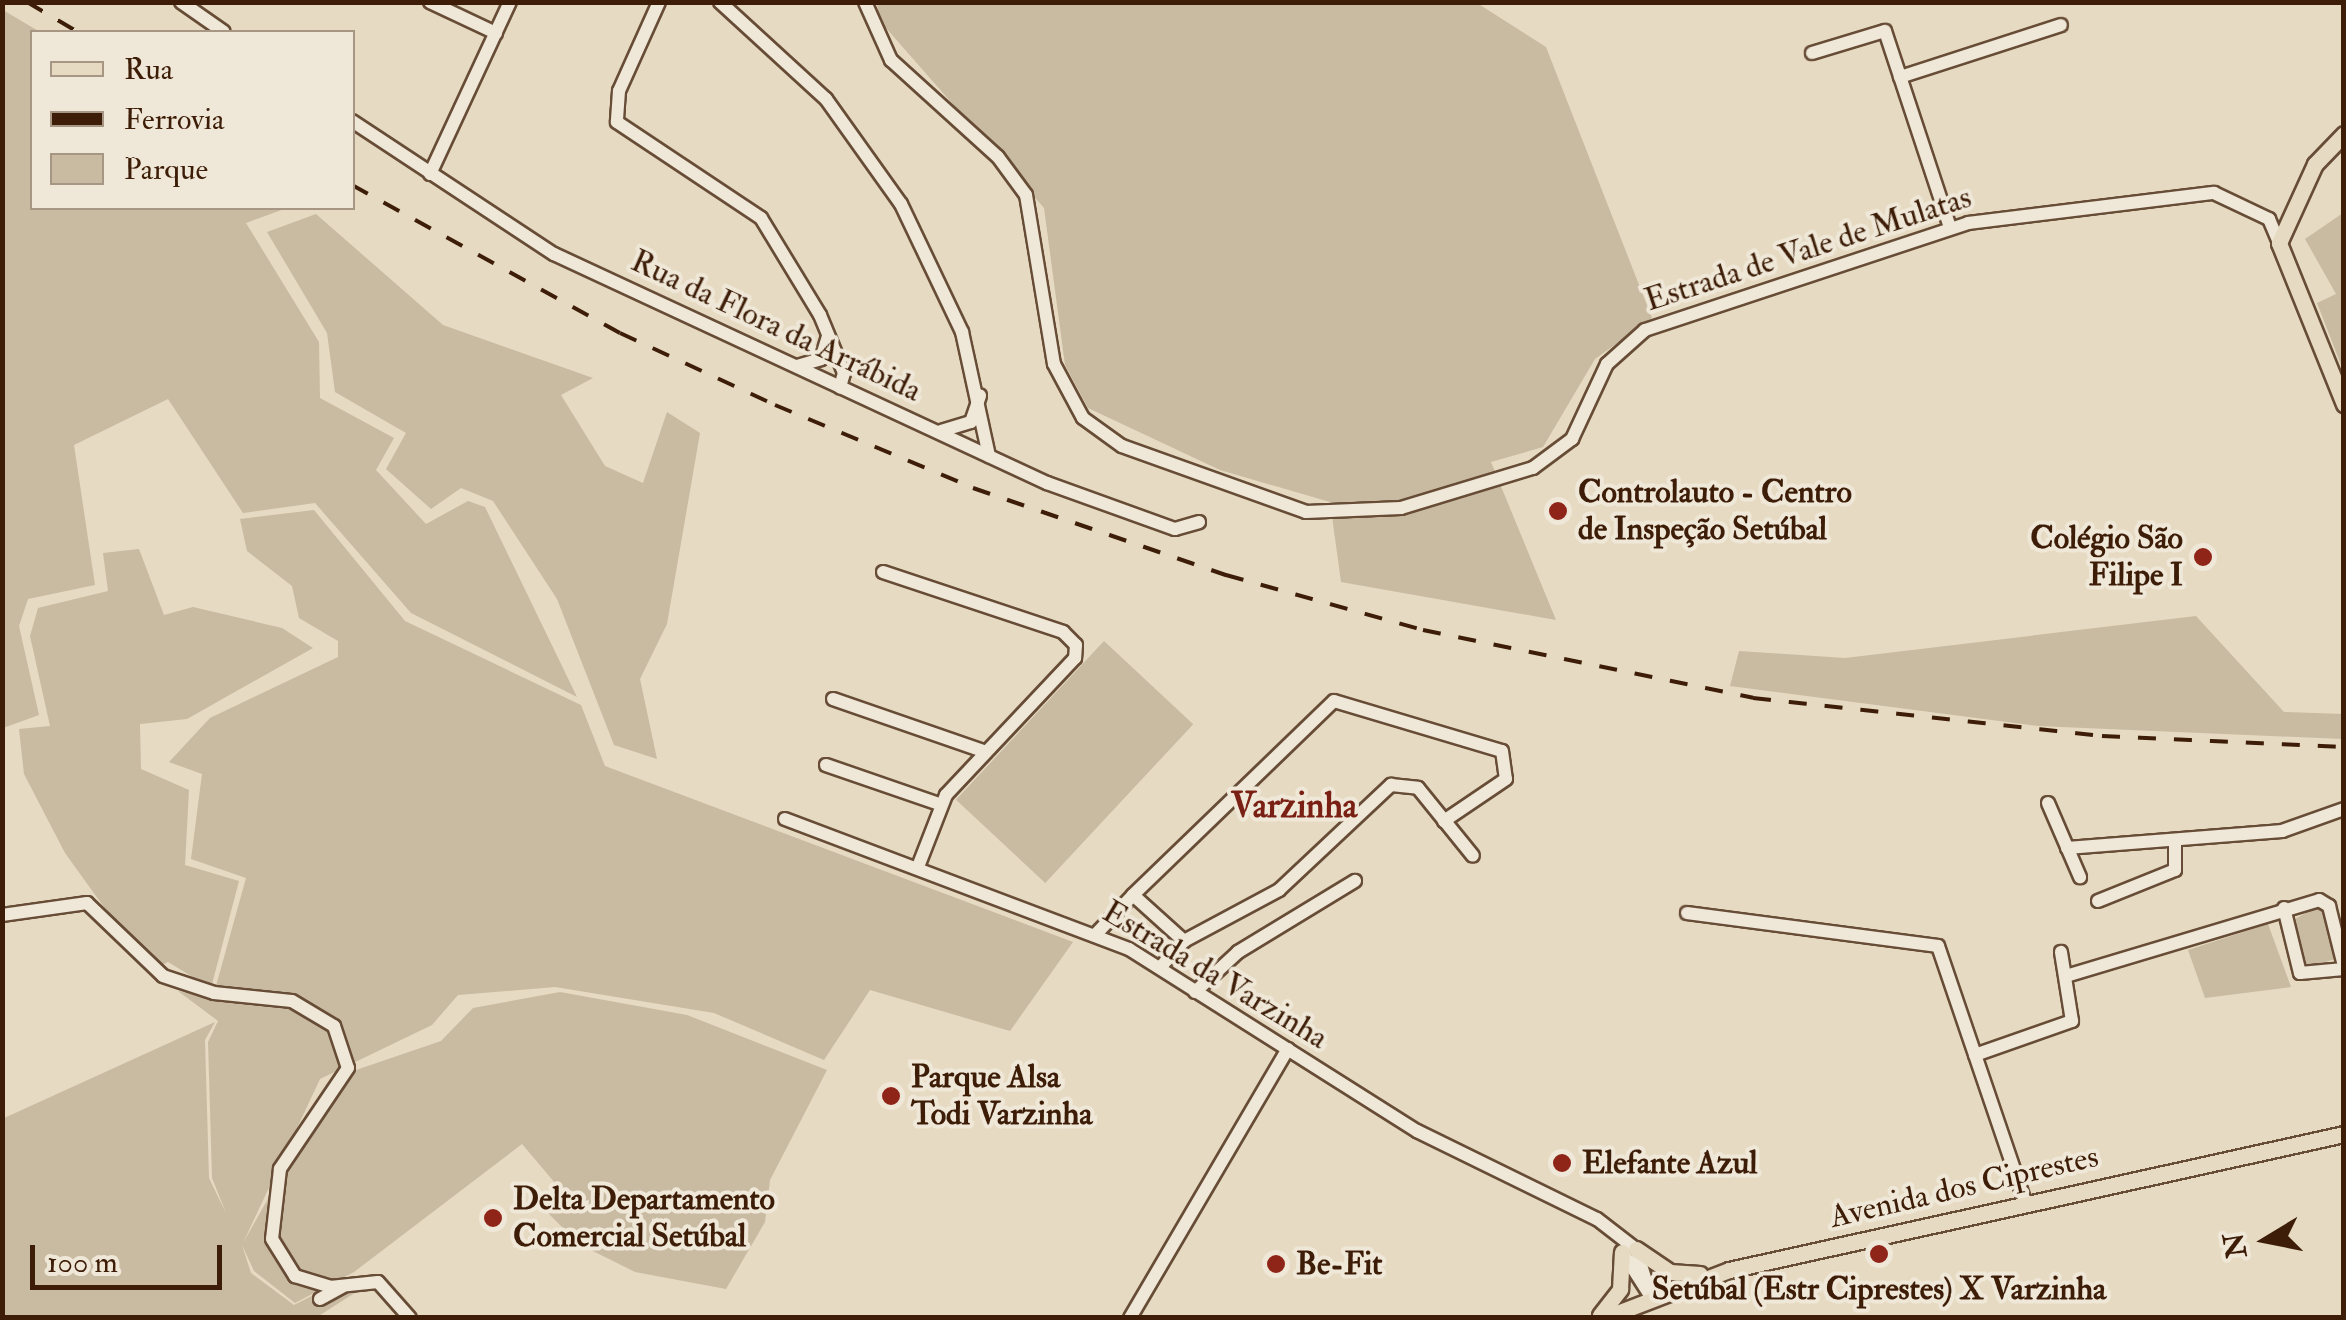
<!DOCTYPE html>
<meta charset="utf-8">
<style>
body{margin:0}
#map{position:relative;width:2346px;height:1320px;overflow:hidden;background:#e6dac2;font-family:"IM FELL Double Pica",serif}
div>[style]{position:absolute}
.green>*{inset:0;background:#c9baa2;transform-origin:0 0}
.roads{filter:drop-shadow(2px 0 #674c36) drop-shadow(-2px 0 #674c36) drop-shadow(0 2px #674c36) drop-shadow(0 -2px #674c36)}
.minor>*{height:12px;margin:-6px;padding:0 6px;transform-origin:6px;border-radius:6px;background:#efe7d7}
.major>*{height:15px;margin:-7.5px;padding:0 7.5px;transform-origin:7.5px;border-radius:7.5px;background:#e6dac2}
.rail>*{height:4px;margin-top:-2px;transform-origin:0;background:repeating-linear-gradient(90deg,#3d1d07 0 18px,transparent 0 36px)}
.dots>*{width:28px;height:28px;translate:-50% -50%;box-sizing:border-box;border:5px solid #efe7d7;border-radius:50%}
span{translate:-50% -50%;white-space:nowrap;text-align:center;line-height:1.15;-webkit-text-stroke:8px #efe7d7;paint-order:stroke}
.street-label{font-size:32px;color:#3d1d07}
.poi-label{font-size:32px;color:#3d1d07;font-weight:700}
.left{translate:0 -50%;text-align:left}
.right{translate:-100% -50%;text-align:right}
.neighbourhood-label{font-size:35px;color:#7a1f14;font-weight:700}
.frame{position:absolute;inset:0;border:5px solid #3d1d07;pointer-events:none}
.legend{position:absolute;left:30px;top:30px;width:325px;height:180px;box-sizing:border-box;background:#efe7d7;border:2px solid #a89684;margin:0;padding:12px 18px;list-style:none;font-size:30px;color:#3d1d07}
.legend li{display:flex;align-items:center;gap:20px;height:50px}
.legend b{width:50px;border:2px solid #a89684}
.north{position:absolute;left:2216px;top:1190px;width:100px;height:100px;-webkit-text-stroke:8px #efe7d7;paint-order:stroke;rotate:260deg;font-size:28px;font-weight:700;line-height:40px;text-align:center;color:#3d1d07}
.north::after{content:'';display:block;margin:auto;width:35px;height:45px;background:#3d1d07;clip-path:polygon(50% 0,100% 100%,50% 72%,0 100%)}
.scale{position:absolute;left:30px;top:1245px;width:192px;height:45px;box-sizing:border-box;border:5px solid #3d1d07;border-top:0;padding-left:12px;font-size:30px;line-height:35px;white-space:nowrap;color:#3d1d07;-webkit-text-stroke:8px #efe7d7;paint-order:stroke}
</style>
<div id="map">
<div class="green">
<div style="clip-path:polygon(877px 3px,1477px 3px,1546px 47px,1652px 318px,1595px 359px,1543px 447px,1491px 462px,1556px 620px,1341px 582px,1330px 502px,1220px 470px,1088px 408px,1065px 365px,1044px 208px,879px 20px)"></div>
<div style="clip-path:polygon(3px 10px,40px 32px,32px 32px,32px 208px,287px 208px,246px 223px,319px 342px,320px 398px,394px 438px,376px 470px,426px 524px,468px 501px,485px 507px,577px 697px,411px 613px,315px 503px,243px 513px,168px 399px,74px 445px,95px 585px,28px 599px,19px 626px,39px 715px,3px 728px)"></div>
<div style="clip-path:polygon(2343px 213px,2343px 370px,2317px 303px,2336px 294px,2305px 239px)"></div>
<div style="clip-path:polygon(316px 214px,443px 325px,593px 378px,561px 395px,605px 466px,643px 483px,667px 412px,700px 433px,667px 624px,640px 679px,657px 759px,614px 745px,557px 599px,493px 501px,461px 488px,431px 509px,386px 469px,406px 433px,335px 392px,327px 333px,267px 232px)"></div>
<div style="clip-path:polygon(314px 510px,405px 621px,581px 705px,605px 766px,1073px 942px,1010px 1031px,870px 990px,824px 1060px,714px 1013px,555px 987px,458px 995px,432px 1025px,320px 1079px,243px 1243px,299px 1144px,356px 1070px,441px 1041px,473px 1008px,560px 992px,687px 1015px,827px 1070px,770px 1180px,765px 1222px,726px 1289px,635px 1272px,579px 1244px,543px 1208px,561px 1190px,522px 1144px,354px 1272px,295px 1303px,254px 1271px,242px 1245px,251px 1273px,294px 1305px,351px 1276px,364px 1287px,317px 1317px,3px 1317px,2px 1119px,215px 1022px,205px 1040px,209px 1178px,226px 1213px,212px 1178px,208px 1042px,218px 1021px,178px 991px,208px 998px,216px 986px,246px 878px,191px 859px,202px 774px,169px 762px,210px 718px,338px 657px,338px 641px,299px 618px,292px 586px,247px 551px,240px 519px)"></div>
<div style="clip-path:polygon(139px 549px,164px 615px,193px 607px,282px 628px,313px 648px,187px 719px,140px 724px,141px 769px,189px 790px,185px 865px,239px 881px,211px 988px,168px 962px,150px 971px,65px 853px,24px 774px,19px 729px,50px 726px,30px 636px,38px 608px,108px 591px,103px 553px)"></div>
<div style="clip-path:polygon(2196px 616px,2284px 712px,2343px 714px,2343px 739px,2038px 726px,1730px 686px,1739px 651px,1845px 658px)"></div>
<div style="left:1104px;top:641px;width:122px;height:217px;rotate:43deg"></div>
<div style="clip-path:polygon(2317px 907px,2325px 910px,2336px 959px,2306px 967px,2293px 920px)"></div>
<div style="clip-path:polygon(2268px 924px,2291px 987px,2205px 998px,2188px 950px)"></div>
</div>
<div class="roads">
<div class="minor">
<div style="left:181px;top:2px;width:52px;rotate:34.9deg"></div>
<div style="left:430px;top:2px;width:73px;rotate:25.2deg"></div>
<div style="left:659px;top:2px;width:98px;rotate:114.2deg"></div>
<div style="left:619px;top:91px;width:31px;rotate:94deg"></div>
<div style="left:617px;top:122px;width:173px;rotate:33.7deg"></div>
<div style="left:761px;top:218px;width:114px;rotate:58.7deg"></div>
<div style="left:820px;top:315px;width:63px;rotate:67.5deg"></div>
<div style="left:844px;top:373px;width:15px;rotate:106deg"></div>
<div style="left:720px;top:2px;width:144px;rotate:42.5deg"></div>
<div style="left:826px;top:99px;width:129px;rotate:54.5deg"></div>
<div style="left:901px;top:204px;width:142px;rotate:64.5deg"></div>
<div style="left:962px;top:332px;width:127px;rotate:77.7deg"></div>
<div style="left:865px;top:2px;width:64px;rotate:65.9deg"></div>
<div style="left:891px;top:60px;width:144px;rotate:42.2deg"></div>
<div style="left:998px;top:157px;width:47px;rotate:53.6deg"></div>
<div style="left:1026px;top:195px;width:171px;rotate:80.6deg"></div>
<div style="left:1054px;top:364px;width:61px;rotate:61.8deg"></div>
<div style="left:1083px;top:418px;width:48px;rotate:35.7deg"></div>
<div style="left:1122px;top:446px;width:195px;rotate:19.7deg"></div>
<div style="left:1306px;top:512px;width:95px;rotate:-2.4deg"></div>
<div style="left:1401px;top:508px;width:138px;rotate:-16.9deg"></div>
<div style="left:1533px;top:468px;width:49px;rotate:-36.6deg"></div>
<div style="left:1572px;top:439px;width:83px;rotate:-65deg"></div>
<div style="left:1607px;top:364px;width:51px;rotate:-41.8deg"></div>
<div style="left:1645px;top:330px;width:340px;rotate:-18.3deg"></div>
<div style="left:1968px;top:223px;width:248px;rotate:-7deg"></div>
<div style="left:2214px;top:193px;width:61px;rotate:25.3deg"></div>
<div style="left:2269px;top:219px;width:26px;rotate:67deg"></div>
<div style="left:1812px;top:53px;width:76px;rotate:-16.8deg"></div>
<div style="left:1885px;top:31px;width:207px;rotate:71.7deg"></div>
<div style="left:1900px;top:77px;width:169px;rotate:-17.9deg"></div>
<div style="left:352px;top:121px;width:242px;rotate:33.4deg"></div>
<div style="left:554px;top:254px;width:544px;rotate:24.92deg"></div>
<div style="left:1047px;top:483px;width:136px;rotate:19.8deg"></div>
<div style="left:1175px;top:529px;width:25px;rotate:-16deg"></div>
<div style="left:430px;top:174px;width:190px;rotate:-65.1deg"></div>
<div style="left:797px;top:366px;width:25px;rotate:-16deg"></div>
<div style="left:821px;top:359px;width:24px;rotate:-73deg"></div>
<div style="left:941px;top:431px;width:31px;rotate:-17deg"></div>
<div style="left:971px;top:422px;width:28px;rotate:-71deg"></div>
<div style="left:883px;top:572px;width:190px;rotate:18.4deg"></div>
<div style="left:1063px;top:632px;width:18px;rotate:45deg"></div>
<div style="left:1076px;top:645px;width:13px;rotate:94deg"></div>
<div style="left:1075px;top:658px;width:188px;rotate:133.3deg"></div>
<div style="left:946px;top:795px;width:77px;rotate:111.3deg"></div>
<div style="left:833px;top:699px;width:162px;rotate:19.1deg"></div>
<div style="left:826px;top:765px;width:120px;rotate:19deg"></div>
<div style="left:2048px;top:803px;width:81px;rotate:66.6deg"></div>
<div style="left:785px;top:819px;width:368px;rotate:20.7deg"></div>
<div style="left:1129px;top:949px;width:341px;rotate:32.3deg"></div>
<div style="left:1417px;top:1131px;width:200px;rotate:26.1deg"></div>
<div style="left:1597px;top:1219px;width:49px;rotate:37.6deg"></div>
<div style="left:1636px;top:1249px;width:50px;rotate:72.6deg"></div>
<div style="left:2067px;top:848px;width:216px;rotate:-4.5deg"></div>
<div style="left:2282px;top:831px;width:66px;rotate:-19.5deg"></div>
<div style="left:1133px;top:895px;width:279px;rotate:-44deg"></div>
<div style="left:1334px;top:701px;width:175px;rotate:16.6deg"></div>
<div style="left:1502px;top:751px;width:28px;rotate:82deg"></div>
<div style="left:1506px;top:779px;width:75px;rotate:145.9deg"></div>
<div style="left:2098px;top:901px;width:83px;rotate:-21.9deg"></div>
<div style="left:2175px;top:870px;width:30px;rotate:-90deg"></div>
<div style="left:2284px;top:908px;width:67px;rotate:76.2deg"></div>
<div style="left:2300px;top:973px;width:44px;rotate:-5.2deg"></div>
<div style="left:1687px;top:913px;width:253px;rotate:7.5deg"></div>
<div style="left:1938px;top:946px;width:267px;rotate:71.2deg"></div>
<div style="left:2px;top:915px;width:86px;rotate:-8deg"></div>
<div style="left:87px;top:903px;width:105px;rotate:43.8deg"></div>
<div style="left:163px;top:976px;width:54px;rotate:18.4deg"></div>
<div style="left:214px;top:993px;width:78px;rotate:5.9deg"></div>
<div style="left:292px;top:1001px;width:49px;rotate:30.8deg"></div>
<div style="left:334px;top:1026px;width:44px;rotate:71.6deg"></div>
<div style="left:348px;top:1068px;width:122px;rotate:124deg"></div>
<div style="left:280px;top:1169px;width:70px;rotate:96.5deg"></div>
<div style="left:272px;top:1239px;width:44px;rotate:58.1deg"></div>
<div style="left:295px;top:1276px;width:37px;rotate:17deg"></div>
<div style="left:330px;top:1287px;width:48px;rotate:-5.9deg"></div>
<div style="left:378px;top:1282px;width:48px;rotate:48.4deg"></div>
<div style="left:1097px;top:933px;width:52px;rotate:-46.5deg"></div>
<div style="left:1133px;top:895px;width:69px;rotate:42deg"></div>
<div style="left:1184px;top:941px;width:36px;rotate:132deg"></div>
<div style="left:1184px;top:941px;width:108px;rotate:-28.2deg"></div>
<div style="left:1279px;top:890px;width:154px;rotate:-43.2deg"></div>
<div style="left:1391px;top:785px;width:27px;rotate:6deg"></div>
<div style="left:1418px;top:788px;width:87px;rotate:51deg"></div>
<div style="left:2066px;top:976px;width:264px;rotate:-16.7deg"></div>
<div style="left:2319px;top:900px;width:12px;rotate:31deg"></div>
<div style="left:2329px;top:906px;width:62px;rotate:76deg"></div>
<div style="left:1195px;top:992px;width:59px;rotate:-42.9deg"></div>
<div style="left:1238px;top:952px;width:137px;rotate:-31.3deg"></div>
<div style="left:1975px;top:1055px;width:103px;rotate:-19.3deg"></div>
<div style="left:2072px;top:1021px;width:70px;rotate:-99.1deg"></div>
<div style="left:1623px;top:1253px;width:52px;rotate:57.5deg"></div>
<div style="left:320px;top:1299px;width:25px;rotate:-29deg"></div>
<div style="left:1130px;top:1318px;width:312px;rotate:-59.6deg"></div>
</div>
<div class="major">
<div style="left:2344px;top:134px;width:42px;rotate:134deg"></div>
<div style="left:2315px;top:164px;width:87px;rotate:114.5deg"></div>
<div style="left:2279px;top:243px;width:174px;rotate:68deg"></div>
<div style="left:1636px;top:1249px;width:41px;rotate:34.1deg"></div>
<div style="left:1670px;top:1272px;width:30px;rotate:4deg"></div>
<div style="left:1600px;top:1315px;width:33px;rotate:-52deg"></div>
<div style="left:1620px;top:1289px;width:37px;rotate:-87deg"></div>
<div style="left:1604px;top:1318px;width:134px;rotate:-21deg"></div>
<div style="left:1729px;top:1270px;width:630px;rotate:-12.47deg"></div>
</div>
</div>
<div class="rail">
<div style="left:27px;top:2px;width:59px;rotate:30.5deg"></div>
<div style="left:352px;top:185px;width:306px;rotate:28.9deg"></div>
<div style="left:620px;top:333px;width:171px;rotate:24.9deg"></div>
<div style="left:775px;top:405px;width:215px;rotate:22.7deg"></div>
<div style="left:973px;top:488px;width:268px;rotate:19deg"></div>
<div style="left:1226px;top:575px;width:205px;rotate:15.6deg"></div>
<div style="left:1423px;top:630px;width:337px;rotate:11.6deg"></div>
<div style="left:1753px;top:698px;width:351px;rotate:6.2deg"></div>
<div style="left:2102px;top:736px;width:242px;rotate:2.6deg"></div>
</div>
<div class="dots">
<div style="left:1558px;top:511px;background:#8f2418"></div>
<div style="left:2203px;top:557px;background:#8f2418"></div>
<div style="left:891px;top:1096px;background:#8f2418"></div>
<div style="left:1562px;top:1163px;background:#8f2418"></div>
<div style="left:493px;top:1218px;background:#8f2418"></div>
<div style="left:1879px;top:1254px;background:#8f2418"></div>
<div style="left:1276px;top:1264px;background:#8f2418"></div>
</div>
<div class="street-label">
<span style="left:1808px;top:249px;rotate:-18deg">Estrada de Vale de Mulatas</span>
<span style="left:776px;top:326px;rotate:25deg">Rua da Flora da Arrábida</span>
<span style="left:1215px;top:975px;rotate:31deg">Estrada da Varzinha</span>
<span style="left:1964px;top:1187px;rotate:-13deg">Avenida dos Ciprestes</span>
</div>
<div class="poi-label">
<span class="left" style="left:1578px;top:511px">Controlauto - Centro<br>de Inspeção Setúbal</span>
<span class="right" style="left:2183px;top:557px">Colégio São<br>Filipe I</span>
<span class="left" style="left:911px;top:1096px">Parque Alsa<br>Todi Varzinha</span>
<span class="left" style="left:1582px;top:1163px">Elefante Azul</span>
<span class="left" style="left:513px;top:1218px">Delta Departamento<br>Comercial Setúbal</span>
<span class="left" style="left:1296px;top:1264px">Be-Fit</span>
<span style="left:1879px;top:1289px">Setúbal (Estr Ciprestes) X Varzinha</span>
</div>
<div class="neighbourhood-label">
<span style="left:1294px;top:806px">Varzinha</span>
</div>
<div class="frame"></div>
<ul class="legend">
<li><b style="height:12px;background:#e6dac2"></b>Rua</li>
<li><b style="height:12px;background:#3d1d07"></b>Ferrovia</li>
<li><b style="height:28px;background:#c9baa2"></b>Parque</li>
</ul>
<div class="north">N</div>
<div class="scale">100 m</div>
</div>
